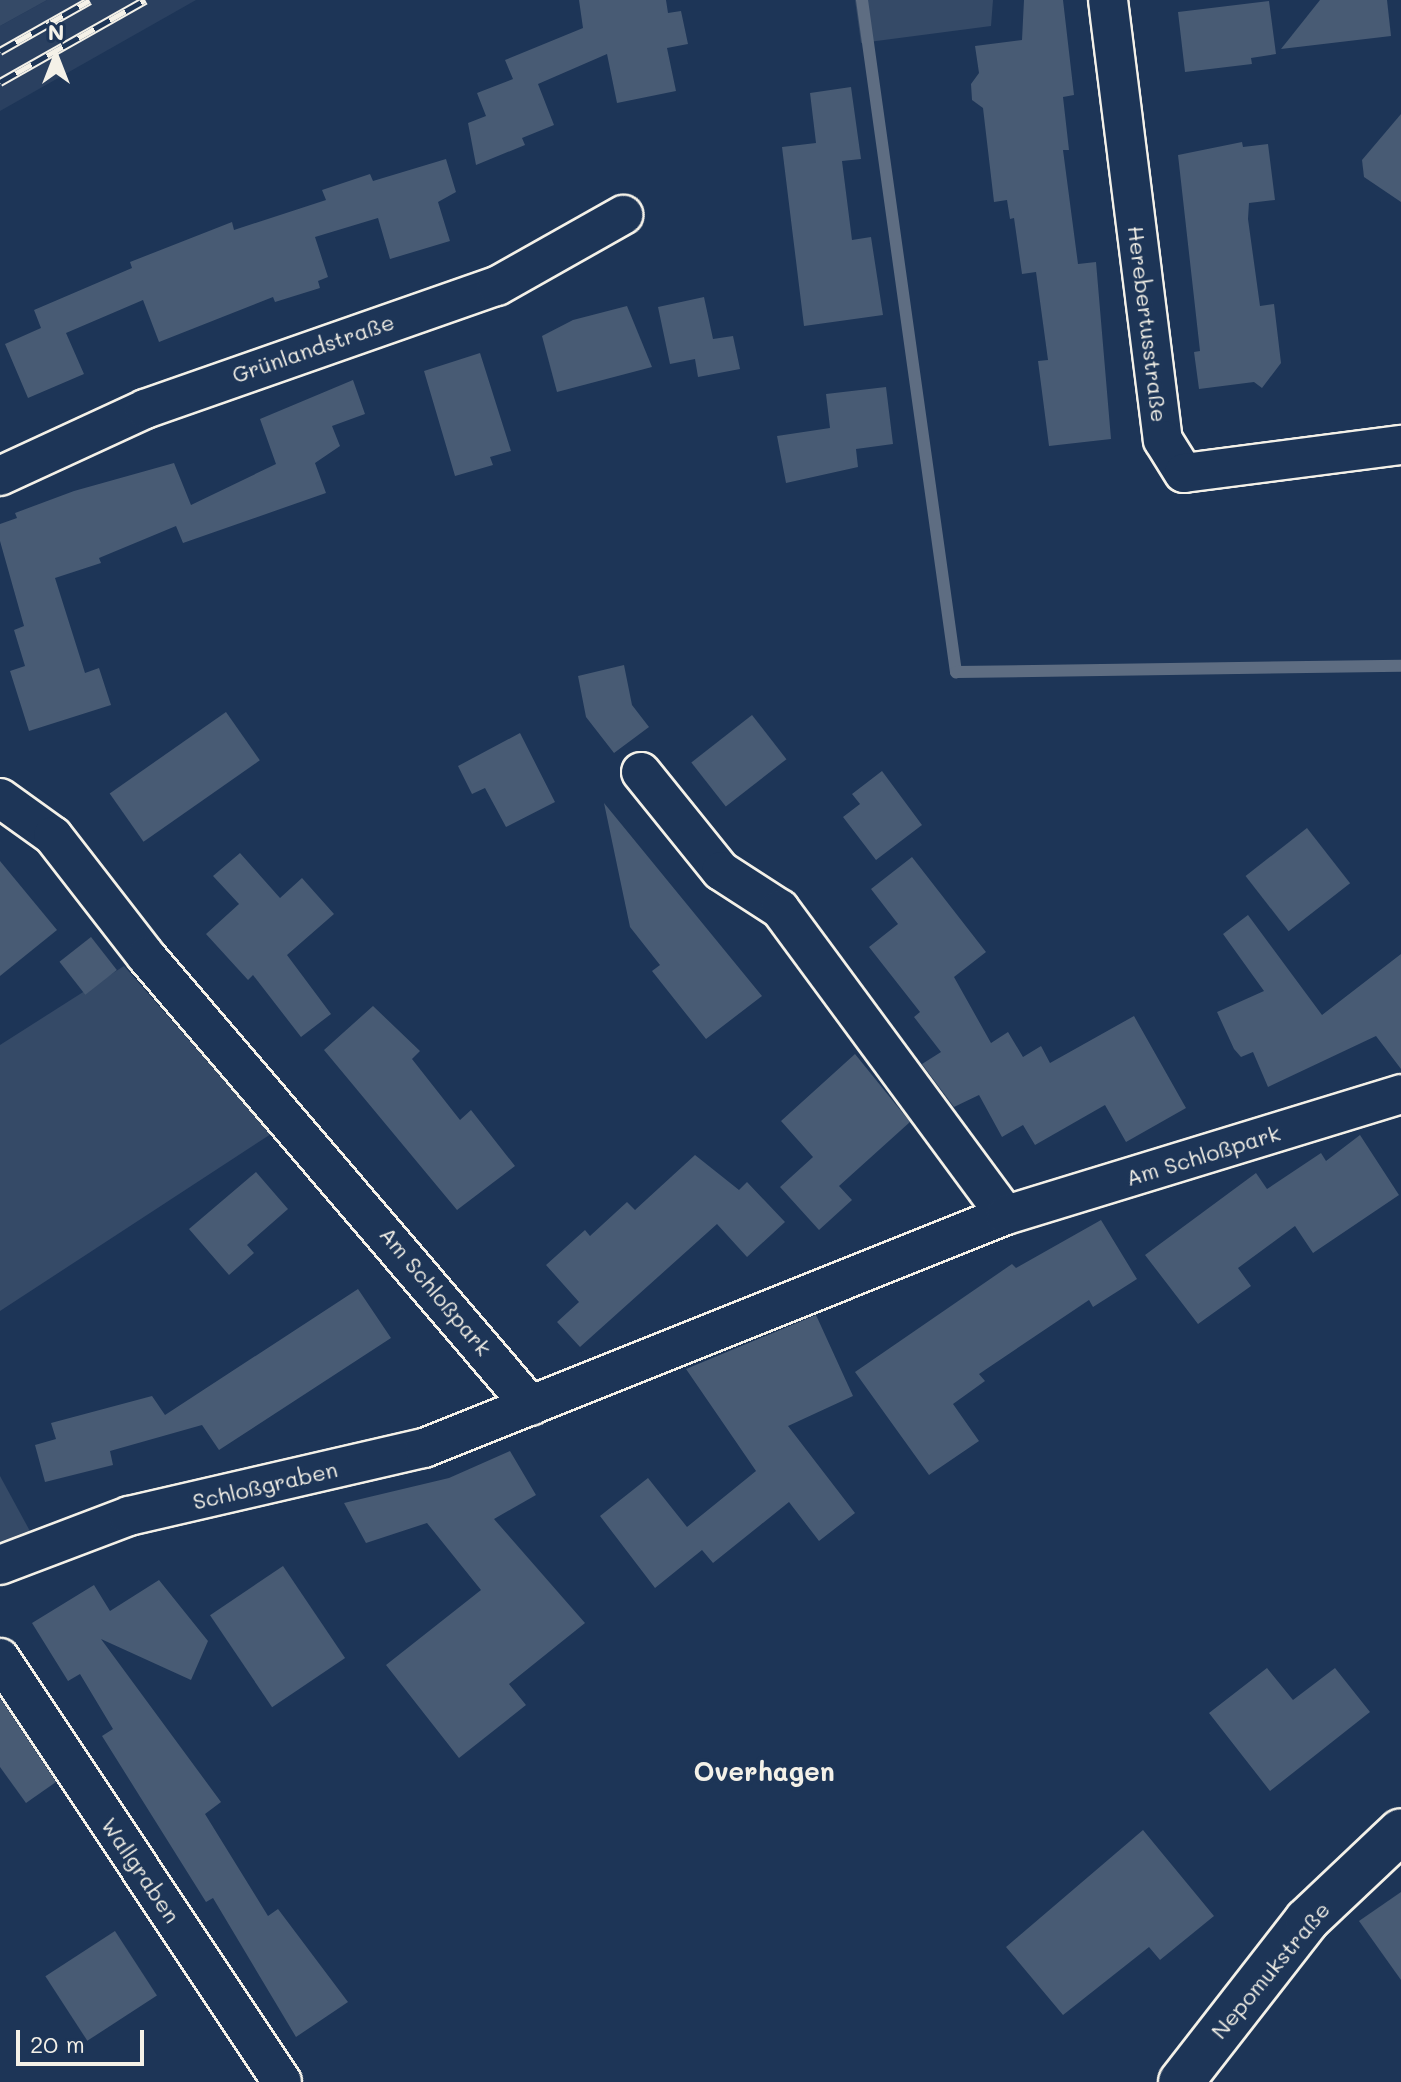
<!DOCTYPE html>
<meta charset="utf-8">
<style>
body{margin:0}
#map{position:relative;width:1401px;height:2082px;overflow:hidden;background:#1d3557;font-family:Mali,sans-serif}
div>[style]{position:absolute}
.built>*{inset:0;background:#2a4060}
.green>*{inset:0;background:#354a67}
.stream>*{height:12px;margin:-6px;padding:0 6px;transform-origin:6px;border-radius:6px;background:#5e6d82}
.building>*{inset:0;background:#485b74;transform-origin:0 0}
.roads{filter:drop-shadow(2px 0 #f4f1e8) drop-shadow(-2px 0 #f4f1e8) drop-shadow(0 2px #f4f1e8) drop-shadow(0 -2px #f4f1e8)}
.minor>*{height:38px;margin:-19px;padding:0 19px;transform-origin:19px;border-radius:19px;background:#1d3557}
.secondary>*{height:44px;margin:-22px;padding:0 22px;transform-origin:22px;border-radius:22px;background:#1d3557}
.rail>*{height:9px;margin-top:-4.5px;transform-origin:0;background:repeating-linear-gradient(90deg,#1d3557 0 18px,#f4f1e8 0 36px);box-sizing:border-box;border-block:2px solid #f4f1e8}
span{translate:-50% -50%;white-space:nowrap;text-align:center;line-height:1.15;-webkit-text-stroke:8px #1d3557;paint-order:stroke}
.street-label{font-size:22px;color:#f4f1e8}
.quarter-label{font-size:26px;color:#f4f1e8;font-weight:700}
.north{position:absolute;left:16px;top:16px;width:80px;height:80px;-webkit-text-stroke:6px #1d3557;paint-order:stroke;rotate:0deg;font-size:22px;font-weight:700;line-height:32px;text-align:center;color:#f4f1e8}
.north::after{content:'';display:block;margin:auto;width:28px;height:36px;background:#f4f1e8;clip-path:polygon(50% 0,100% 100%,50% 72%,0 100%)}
.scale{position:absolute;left:16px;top:2030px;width:128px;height:36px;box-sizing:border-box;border:4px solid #f4f1e8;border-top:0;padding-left:10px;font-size:24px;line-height:28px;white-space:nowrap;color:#f4f1e8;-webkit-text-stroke:6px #1d3557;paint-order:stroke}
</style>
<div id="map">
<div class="built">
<div style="clip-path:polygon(47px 0,196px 0,0 111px,0 26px)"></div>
</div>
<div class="green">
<div style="clip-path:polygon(0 0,47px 0,0 26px)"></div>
<div style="clip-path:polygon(855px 0,993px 0,991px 26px,861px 43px)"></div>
<div style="clip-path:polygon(124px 966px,271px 1134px,0 1311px,0 1045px)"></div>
<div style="clip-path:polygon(0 1476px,31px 1533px,0 1545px)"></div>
</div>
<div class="stream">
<div style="left:862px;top:0;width:679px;rotate:82.04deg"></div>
<div style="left:956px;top:672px;width:445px;rotate:-0.8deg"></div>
</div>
<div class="building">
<div style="clip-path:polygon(579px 0,666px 0,668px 13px,681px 11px,688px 44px,667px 48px,676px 91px,617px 103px,607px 54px,538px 84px,554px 125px,522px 138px,525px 145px,476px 165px,468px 123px,486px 116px,477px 93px,513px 79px,505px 60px,583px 28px)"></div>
<div style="clip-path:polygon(1024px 0,1063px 0,1074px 95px,1063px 97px,1069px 150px,1063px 150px,1078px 264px,1096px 262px,1111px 439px,1049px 446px,1038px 361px,1048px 360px,1036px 272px,1022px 274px,1014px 218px,1010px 219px,1007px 200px,994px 202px,983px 108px,972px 100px,971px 84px,979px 73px,975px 46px,1022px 40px)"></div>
<div style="clip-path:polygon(1320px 0,1387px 0,1391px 36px,1281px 49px)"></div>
<div style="clip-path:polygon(1269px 1px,1276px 54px,1251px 58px,1252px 64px,1185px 72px,1178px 12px)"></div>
<div style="clip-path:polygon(851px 87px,861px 159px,842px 161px,852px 240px,871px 237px,883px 315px,804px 326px,782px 147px,816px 143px,810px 93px)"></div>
<div style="clip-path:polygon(1401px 114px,1401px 202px,1364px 177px,1362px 160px)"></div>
<div style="clip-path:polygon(1242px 142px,1243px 147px,1268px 144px,1275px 200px,1249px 203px,1248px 219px,1260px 306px,1274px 304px,1281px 363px,1262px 388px,1254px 382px,1199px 389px,1194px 352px,1200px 351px,1178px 155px)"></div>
<div style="clip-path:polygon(446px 159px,456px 192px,438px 202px,450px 241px,390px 259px,378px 218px,315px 237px,328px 277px,318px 281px,320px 288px,275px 302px,273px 297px,159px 342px,143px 300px,66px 333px,84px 374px,28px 398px,5px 344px,41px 328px,34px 310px,132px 268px,130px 262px,232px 222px,234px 230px,326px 200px,322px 190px,370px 174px,373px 181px)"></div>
<div style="clip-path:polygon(704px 297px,713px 339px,733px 336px,740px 369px,698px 377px,695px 359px,670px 364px,658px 307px)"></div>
<div style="clip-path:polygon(627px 306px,652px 367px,557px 392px,542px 336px,573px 320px)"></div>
<div style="clip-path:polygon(480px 353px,511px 451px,490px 457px,493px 465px,455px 476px,424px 371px)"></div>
<div style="clip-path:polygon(353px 380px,365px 414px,332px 426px,340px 446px,315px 463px,326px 493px,183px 543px,176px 526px,99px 558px,101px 563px,55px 578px,85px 673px,99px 668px,111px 705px,29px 731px,10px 671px,25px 666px,14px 630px,24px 626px,0 541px,0 524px,17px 518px,15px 513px,74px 491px,174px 463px,191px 505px,276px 464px,260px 419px)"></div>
<div style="clip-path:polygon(886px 387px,893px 444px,856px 449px,858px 467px,786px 483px,777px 436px,830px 428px,826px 394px)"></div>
<div style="clip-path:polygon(624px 665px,632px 705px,649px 727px,614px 753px,586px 717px,578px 676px)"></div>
<div style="left:226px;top:712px;width:59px;height:142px;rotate:55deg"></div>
<div style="left:752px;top:715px;width:56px;height:77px;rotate:52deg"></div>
<div style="clip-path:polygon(520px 733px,555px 802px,506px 827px,485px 788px,472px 794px,458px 766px)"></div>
<div style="clip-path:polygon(882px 771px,922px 825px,876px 860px,843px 817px,860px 804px,852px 794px)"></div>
<div style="clip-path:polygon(604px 803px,762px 996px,706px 1039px,652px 971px,660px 965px,630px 927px)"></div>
<div style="left:1307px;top:828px;width:70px;height:78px;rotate:52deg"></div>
<div style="clip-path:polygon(240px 853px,280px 898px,302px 878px,334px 914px,287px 955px,331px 1014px,301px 1037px,253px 975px,248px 980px,206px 934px,239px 904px,213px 876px)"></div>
<div style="clip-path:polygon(912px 857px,986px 952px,954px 977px,991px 1043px,1008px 1032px,1023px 1057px,1041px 1046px,1050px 1063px,1134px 1016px,1186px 1108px,1126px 1142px,1105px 1105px,1035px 1145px,1023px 1125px,1002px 1137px,979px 1095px,954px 1107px,922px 1064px,941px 1052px,914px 1017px,920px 1012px,869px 947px,898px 924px,871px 889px)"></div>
<div style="clip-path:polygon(0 861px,57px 930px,0 976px)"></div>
<div style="clip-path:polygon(1248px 915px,1322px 1015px,1401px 954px,1401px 1069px,1376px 1036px,1268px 1087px,1253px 1052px,1241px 1057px,1234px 1049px,1217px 1012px,1264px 991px,1223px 934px)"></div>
<div style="left:91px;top:937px;width:42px;height:40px;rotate:52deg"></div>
<div style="clip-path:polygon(373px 1006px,420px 1051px,412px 1059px,460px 1120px,471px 1110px,515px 1166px,457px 1210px,324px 1050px)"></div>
<div style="clip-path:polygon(855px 1054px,910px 1122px,839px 1186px,852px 1200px,819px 1230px,780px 1187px,813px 1157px,781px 1121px)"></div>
<div style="clip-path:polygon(1360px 1135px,1399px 1195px,1313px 1253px,1295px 1226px,1238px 1268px,1251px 1286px,1198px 1324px,1145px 1255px,1256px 1173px,1267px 1189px,1321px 1153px,1326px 1161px)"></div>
<div style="clip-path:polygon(695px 1155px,739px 1190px,747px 1182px,785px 1222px,747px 1257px,717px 1224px,580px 1347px,557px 1322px,579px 1302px,546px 1265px,585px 1230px,590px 1236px,627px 1202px,635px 1210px)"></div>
<div style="clip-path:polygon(256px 1172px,288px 1209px,247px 1245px,254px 1253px,229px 1275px,189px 1229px)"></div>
<div style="clip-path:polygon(1101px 1220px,1137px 1279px,1093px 1307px,1089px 1300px,979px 1374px,985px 1381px,953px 1404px,979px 1441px,929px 1475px,855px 1372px,1012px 1264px,1016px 1268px)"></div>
<div style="clip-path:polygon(358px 1289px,391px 1338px,219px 1450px,202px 1425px,110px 1451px,113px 1465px,45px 1482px,35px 1445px,56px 1439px,51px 1423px,152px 1396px,165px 1415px)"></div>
<div style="clip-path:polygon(816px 1315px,853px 1396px,788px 1426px,855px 1513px,819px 1541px,789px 1502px,713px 1563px,702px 1550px,655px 1588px,600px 1516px,648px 1478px,687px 1527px,756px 1471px,686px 1369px)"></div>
<div style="clip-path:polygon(510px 1451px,536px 1495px,494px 1519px,585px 1623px,509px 1684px,526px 1705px,459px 1758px,386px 1665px,481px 1590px,427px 1523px,366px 1543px,344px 1503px,449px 1478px)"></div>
<div style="left:283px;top:1566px;width:111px;height:88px;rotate:56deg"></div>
<div style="clip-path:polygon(159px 1580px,208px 1641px,191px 1680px,101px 1639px,221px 1802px,205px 1814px,268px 1916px,278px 1909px,348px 2002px,296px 2037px,213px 1898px,206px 1902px,102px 1736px,113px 1729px,80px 1674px,68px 1681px,32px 1623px,94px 1585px,110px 1611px)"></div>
<div style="clip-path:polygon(1267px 1668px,1293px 1700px,1335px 1668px,1370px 1712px,1270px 1791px,1209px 1713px)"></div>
<div style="clip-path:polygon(0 1698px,56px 1782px,26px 1803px,0 1767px)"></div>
<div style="clip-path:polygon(1143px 1830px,1214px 1916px,1160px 1960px,1149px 1947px,1063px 2015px,1006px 1947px)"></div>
<div style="clip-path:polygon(1401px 1892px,1401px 1980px,1359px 1921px)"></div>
<div style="left:115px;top:1931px;width:77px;height:83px;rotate:57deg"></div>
</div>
<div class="roads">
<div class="minor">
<div style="left:1108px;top:0;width:443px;rotate:82.9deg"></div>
<div style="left:1163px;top:440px;width:39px;rotate:58deg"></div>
<div style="left:1184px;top:473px;width:219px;rotate:-7.4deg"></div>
<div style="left:0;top:476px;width:160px;rotate:-24.8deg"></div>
<div style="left:145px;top:409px;width:373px;rotate:-19.3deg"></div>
<div style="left:497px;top:286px;width:145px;rotate:-29.4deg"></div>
<div style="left:641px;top:772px;width:127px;rotate:51.1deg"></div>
<div style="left:721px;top:871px;width:70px;rotate:32.8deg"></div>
<div style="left:780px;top:909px;width:380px;rotate:53.6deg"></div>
<div style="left:0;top:798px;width:65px;rotate:35.6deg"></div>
<div style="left:53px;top:836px;width:152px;rotate:52.2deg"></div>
<div style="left:146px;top:956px;width:592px;rotate:49.45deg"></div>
<div style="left:0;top:1565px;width:138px;rotate:-20.8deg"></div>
<div style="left:129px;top:1516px;width:303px;rotate:-13deg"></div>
<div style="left:424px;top:1448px;width:627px;rotate:-21.82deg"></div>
<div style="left:1006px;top:1215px;width:413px;rotate:-17deg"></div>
<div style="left:0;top:1658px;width:509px;rotate:56.37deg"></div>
</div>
<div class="secondary">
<div style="left:1181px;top:2082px;width:205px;rotate:-52.1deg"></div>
<div style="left:1307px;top:1920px;width:129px;rotate:-43.4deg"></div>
</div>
</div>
<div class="rail">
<div style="left:0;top:51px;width:103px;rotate:-29.5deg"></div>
<div style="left:0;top:82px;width:167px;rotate:-29.5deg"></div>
</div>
<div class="street-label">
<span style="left:1148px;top:324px;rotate:83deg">Herebertusstraße</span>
<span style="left:313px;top:348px;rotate:-19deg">Grünlandstraße</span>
<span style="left:1203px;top:1155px;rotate:-17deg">Am Schloßpark</span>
<span style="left:436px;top:1291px;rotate:50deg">Am Schloßpark</span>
<span style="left:265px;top:1485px;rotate:-13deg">Schloßgraben</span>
<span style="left:141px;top:1870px;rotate:56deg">Wallgraben</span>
<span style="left:1270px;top:1970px;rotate:-50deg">Nepomukstraße</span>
</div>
<div class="quarter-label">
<span style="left:764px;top:1772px">Overhagen</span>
</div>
<div class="north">N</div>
<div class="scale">20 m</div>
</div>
